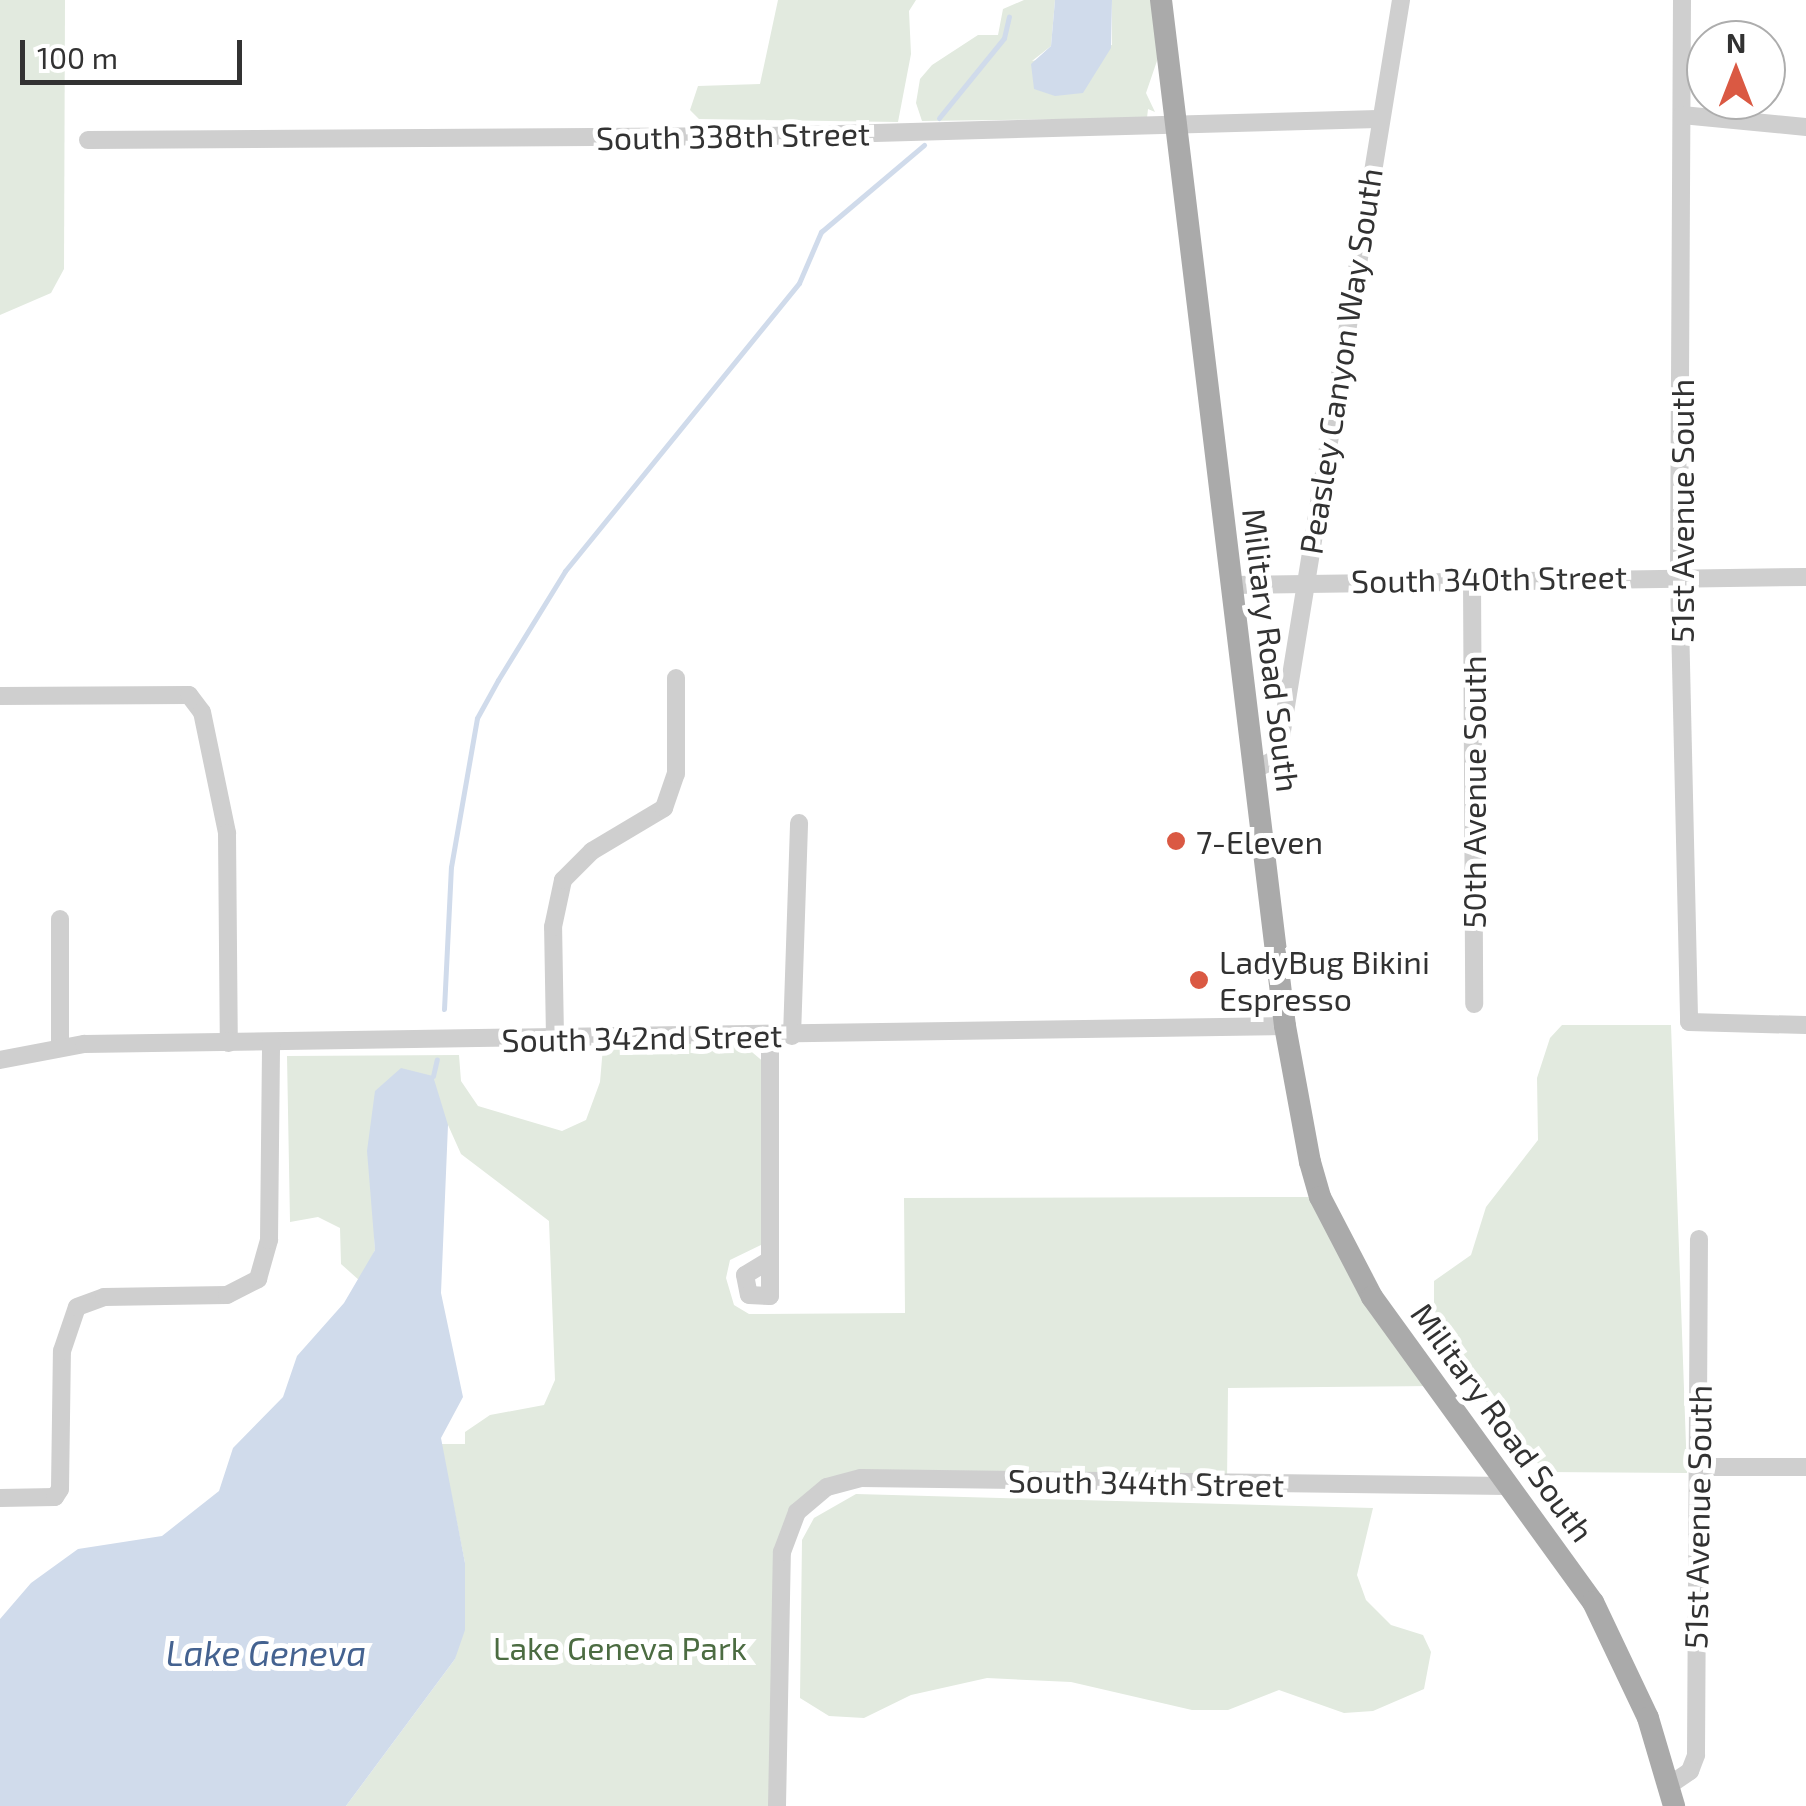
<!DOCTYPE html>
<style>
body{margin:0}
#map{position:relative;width:1806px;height:1806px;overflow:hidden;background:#fff;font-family:"Exo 2",sans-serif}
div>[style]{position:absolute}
.green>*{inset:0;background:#e2eadf}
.water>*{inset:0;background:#d0dbeb}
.stream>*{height:5px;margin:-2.5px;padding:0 2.5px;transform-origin:2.5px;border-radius:2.5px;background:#d0dbeb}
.minor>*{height:18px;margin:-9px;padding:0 9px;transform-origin:9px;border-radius:9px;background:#cfcfcf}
.major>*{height:22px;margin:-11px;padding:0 11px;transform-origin:11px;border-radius:11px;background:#aaa}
.dots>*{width:28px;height:28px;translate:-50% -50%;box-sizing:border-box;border:5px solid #fff;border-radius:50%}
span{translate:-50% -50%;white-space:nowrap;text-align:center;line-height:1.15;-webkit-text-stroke:10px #fff;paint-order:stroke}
.street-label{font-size:32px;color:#323232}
.poi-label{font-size:32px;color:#323232}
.left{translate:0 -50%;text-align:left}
.park-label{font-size:32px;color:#4c6c42}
.water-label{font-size:35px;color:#446290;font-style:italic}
.north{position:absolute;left:1686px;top:20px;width:100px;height:100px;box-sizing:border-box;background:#fff;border:2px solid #adadad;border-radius:50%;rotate:0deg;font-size:28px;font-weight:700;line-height:40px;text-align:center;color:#323232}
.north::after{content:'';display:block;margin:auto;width:35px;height:45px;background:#da5943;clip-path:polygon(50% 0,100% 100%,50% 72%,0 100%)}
.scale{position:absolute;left:20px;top:40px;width:222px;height:45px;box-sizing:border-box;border:5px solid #323232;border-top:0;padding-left:12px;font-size:30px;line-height:35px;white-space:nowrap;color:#323232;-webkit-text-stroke:8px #fff;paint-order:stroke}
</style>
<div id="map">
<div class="green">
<div style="clip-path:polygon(0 0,65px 0,64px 269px,51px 293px,0 315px)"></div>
<div style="clip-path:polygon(778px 0,916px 0,909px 11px,911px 54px,898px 122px,699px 119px,690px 110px,698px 86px,760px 84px)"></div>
<div style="clip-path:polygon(1024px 0,1055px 0,1051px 46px,1032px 61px,1112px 45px,1112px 0,1153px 0,1159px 55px,1146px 93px,1155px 112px,1148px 109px,1147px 118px,922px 121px,916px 103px,920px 79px,932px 65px,978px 35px,998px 35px,1003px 9px)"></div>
<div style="clip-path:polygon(1562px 1025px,1671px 1025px,1687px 1473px,1545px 1472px,1486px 1401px,1434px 1310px,1434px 1281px,1471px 1255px,1486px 1207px,1538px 1140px,1537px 1078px,1550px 1038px)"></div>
<div style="clip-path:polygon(740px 1042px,765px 1063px,765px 1243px,730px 1260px,726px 1278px,734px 1305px,749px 1314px,905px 1313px,904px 1198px,1320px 1197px,1434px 1386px,1228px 1388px,1227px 1484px,843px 1481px,787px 1532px,777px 1806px,346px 1806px,455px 1659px,465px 1563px,441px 1444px,465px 1444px,465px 1432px,490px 1415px,544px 1405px,555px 1380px,549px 1221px,461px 1154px,448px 1125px,374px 1231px,375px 1250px,360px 1281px,341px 1264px,340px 1228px,318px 1217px,290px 1222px,287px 1056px,459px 1055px,461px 1081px,478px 1106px,562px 1131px,586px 1120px,600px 1082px,603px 1047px)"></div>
<div style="clip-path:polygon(856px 1494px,1373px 1508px,1357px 1575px,1366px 1600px,1391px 1625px,1423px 1635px,1431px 1652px,1424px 1689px,1373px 1711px,1344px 1713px,1279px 1690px,1228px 1710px,1192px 1710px,1071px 1682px,987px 1678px,911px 1695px,864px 1718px,829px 1716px,800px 1698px,802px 1540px,814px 1518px)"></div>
</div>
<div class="water">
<div style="clip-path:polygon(1055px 0,1112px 0,1111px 48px,1083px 93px,1055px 96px,1034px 89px,1031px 64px,1051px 46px)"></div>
<div style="clip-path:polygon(401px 1068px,433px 1076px,448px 1125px,441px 1293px,463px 1397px,441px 1438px,465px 1563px,465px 1630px,455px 1659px,346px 1806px,0 1806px,0 1619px,31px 1583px,78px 1549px,162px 1536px,219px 1491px,233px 1448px,283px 1397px,297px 1356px,344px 1303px,375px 1250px,367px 1151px,375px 1091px)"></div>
</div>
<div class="stream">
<div style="left:939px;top:118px;width:103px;rotate:-50.9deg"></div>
<div style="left:1004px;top:38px;width:22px;rotate:-77deg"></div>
<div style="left:444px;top:1009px;width:142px;rotate:-87.2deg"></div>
<div style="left:451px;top:867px;width:151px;rotate:-80.1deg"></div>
<div style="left:477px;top:718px;width:43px;rotate:-61.1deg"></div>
<div style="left:498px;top:680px;width:128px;rotate:-58.4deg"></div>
<div style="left:565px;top:571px;width:371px;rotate:-50.9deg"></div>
<div style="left:799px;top:283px;width:56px;rotate:-66.7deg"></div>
<div style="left:821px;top:232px;width:135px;rotate:-40.2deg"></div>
<div style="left:433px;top:1076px;width:17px;rotate:-77deg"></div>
</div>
<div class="minor">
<div style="left:1682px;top:0;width:576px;rotate:90.3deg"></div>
<div style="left:1679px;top:576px;width:446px;rotate:88.7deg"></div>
<div style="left:1689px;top:1022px;width:117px;rotate:1.5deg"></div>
<div style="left:1682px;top:115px;width:125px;rotate:5.5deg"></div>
<div style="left:88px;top:140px;width:680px;rotate:-0.34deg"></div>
<div style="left:768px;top:136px;width:610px;rotate:-1.6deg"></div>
<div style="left:1472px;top:579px;width:425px;rotate:89.7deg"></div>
<div style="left:1231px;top:585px;width:575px;rotate:-0.8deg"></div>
<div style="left:0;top:696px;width:189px;rotate:-0.3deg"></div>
<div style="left:189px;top:695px;width:21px;rotate:53deg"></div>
<div style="left:202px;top:712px;width:124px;rotate:78.3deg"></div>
<div style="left:227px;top:833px;width:210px;rotate:89.5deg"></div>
<div style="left:1255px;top:769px;width:21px;rotate:-25deg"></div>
<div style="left:1274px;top:760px;width:18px;rotate:-71deg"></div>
<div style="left:1280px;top:743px;width:753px;rotate:-80.75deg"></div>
<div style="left:60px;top:919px;width:127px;rotate:90deg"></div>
<div style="left:792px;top:1036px;width:213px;rotate:-88.1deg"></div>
<div style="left:555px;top:1037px;width:110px;rotate:-91deg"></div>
<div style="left:553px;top:927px;width:48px;rotate:-78deg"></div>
<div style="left:563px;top:880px;width:41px;rotate:-45deg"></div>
<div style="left:592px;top:851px;width:84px;rotate:-30.8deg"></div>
<div style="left:664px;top:808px;width:36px;rotate:-71deg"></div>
<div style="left:676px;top:774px;width:96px;rotate:-90deg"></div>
<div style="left:0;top:1060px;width:86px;rotate:-10.8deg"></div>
<div style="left:84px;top:1044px;width:1201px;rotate:-0.86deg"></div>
<div style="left:770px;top:1260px;width:29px;rotate:149deg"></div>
<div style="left:745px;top:1275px;width:20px;rotate:79deg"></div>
<div style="left:749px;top:1295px;width:21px;rotate:3deg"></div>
<div style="left:770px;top:1296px;width:259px;rotate:-90deg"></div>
<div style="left:1701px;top:1467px;width:105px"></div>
<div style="left:0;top:1498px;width:55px;rotate:-1deg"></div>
<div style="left:55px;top:1497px;width:9px;rotate:-58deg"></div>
<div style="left:60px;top:1489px;width:138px;rotate:-89.2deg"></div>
<div style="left:62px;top:1351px;width:46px;rotate:-71.2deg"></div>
<div style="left:77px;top:1307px;width:29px;rotate:-20deg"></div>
<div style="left:104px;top:1297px;width:123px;rotate:-0.9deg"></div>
<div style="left:227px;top:1295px;width:35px;rotate:-27deg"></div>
<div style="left:258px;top:1279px;width:41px;rotate:-74.2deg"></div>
<div style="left:269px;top:1240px;width:197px;rotate:-89.4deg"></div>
<div style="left:1671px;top:1784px;width:23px;rotate:-34deg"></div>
<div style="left:1690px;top:1771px;width:17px;rotate:-69deg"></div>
<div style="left:1696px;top:1755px;width:516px;rotate:-89.67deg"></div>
<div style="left:777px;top:1806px;width:254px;rotate:-88.9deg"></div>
<div style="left:782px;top:1552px;width:43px;rotate:-69.4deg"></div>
<div style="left:797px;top:1512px;width:39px;rotate:-40deg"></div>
<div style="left:827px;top:1487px;width:35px;rotate:-15deg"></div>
<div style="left:861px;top:1478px;width:646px;rotate:0.71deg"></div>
</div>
<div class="major">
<div style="left:1161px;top:0;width:1033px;rotate:83.11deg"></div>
<div style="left:1285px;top:1026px;width:138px;rotate:79.6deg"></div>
<div style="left:1310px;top:1162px;width:36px;rotate:74deg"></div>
<div style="left:1320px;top:1197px;width:113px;rotate:62.5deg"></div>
<div style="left:1372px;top:1297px;width:377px;rotate:54.1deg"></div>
<div style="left:1593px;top:1602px;width:128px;rotate:64.6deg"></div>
<div style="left:1648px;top:1718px;width:92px;rotate:73.5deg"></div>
</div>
<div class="dots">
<div style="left:1176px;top:841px;background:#da5943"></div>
<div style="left:1199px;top:980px;background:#da5943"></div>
</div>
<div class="street-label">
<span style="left:733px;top:135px;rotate:-1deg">South 338th Street</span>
<span style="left:1340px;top:361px;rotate:-81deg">Peasley Canyon Way South</span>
<span style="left:1681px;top:511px;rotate:-90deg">51st Avenue South</span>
<span style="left:1489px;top:578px;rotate:-1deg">South 340th Street</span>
<span style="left:1272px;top:650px;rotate:83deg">Military Road South</span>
<span style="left:1473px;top:792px;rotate:-90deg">50th Avenue South</span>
<span style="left:642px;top:1037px;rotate:-1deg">South 342nd Street</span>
<span style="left:1503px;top:1422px;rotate:54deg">Military Road South</span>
<span style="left:1146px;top:1482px;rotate:1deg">South 344th Street</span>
<span style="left:1697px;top:1517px;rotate:-89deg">51st Avenue South</span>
</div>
<div class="poi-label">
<span class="left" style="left:1196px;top:841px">7-Eleven</span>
<span class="left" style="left:1219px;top:980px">LadyBug Bikini<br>Espresso</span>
</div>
<div class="park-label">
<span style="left:620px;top:1647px">Lake Geneva Park</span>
</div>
<div class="water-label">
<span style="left:266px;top:1652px">Lake Geneva</span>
</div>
<div class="north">N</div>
<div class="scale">100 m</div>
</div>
